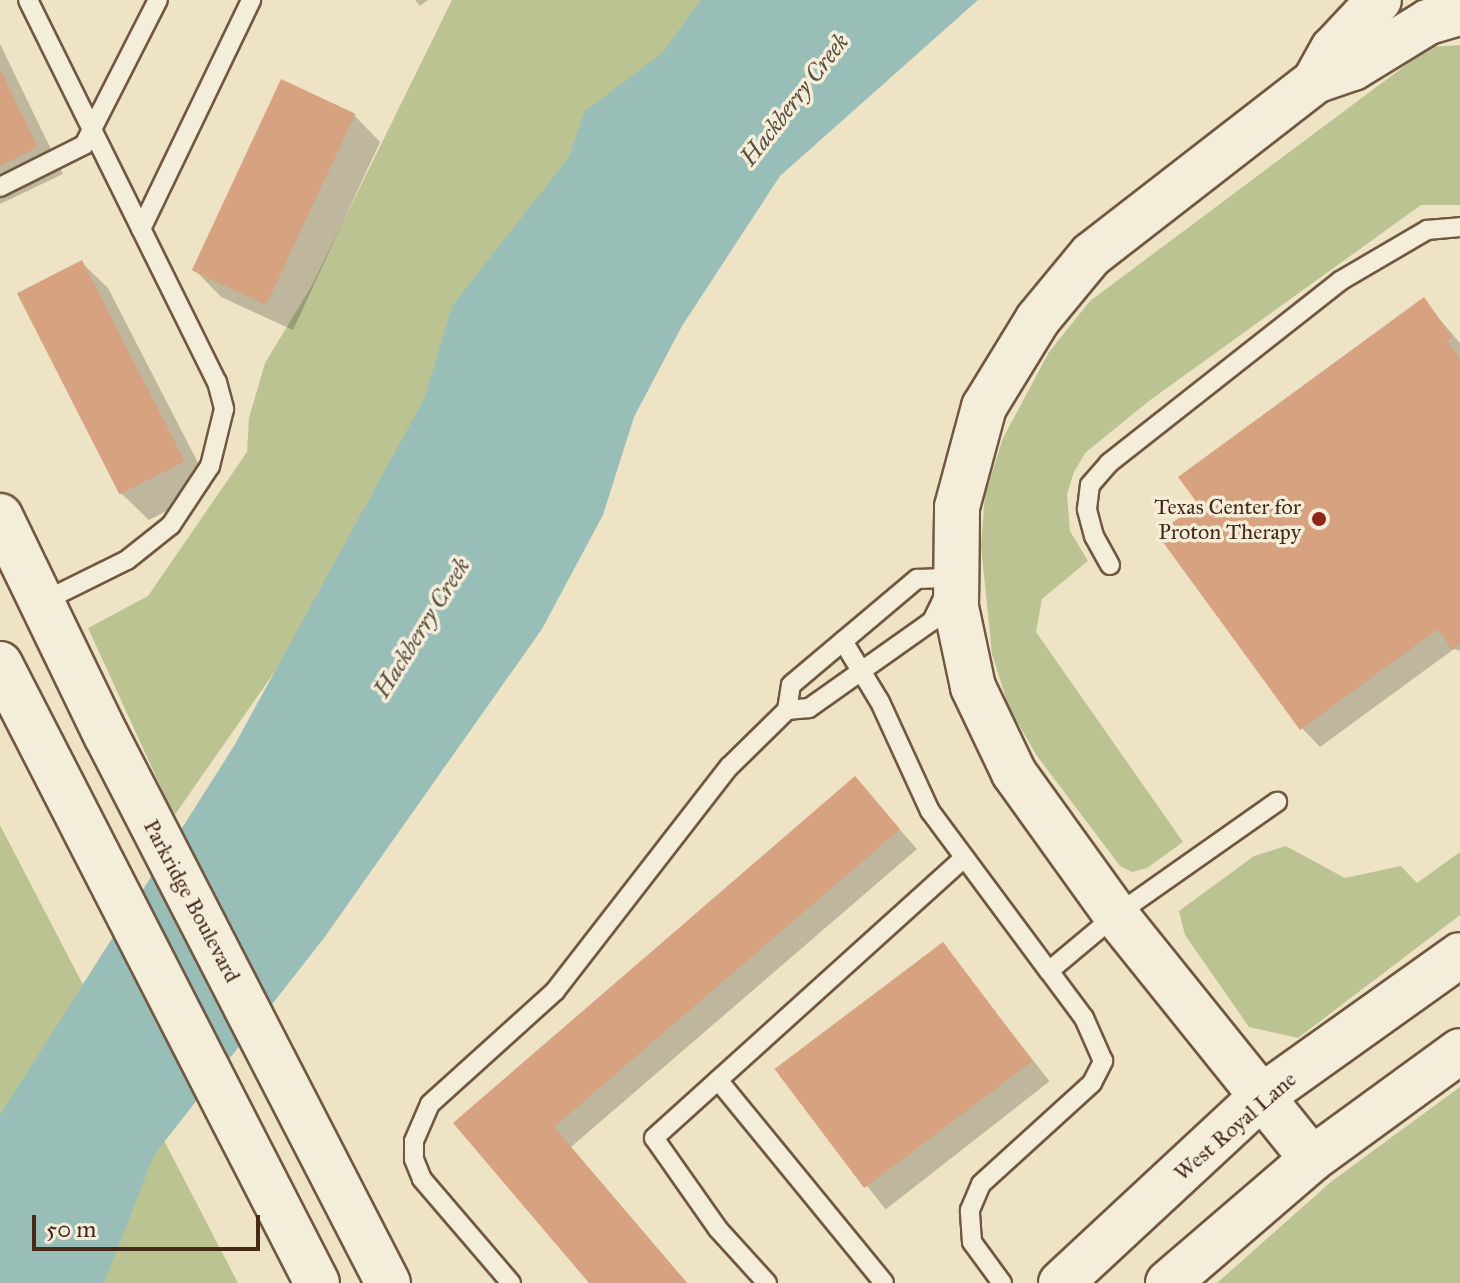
<!DOCTYPE html>
<style>
body{margin:0}
#map{position:relative;width:1460px;height:1283px;overflow:hidden;background:#eee4c5;font-family:"IM FELL Great Primer",serif}
div>[style]{position:absolute}
.green>*{inset:0;background:#bcc392}
.water>*{inset:0;background:#99beb8}
.shadow>*{inset:0;background:#0003;transform-origin:0 0}
.building>*{inset:0;background:#d6a280;transform-origin:0 0}
.roads{filter:drop-shadow(2px 0 #705842) drop-shadow(-2px 0 #705842) drop-shadow(0 2px #705842) drop-shadow(0 -2px #705842)}
.service>*{height:18px;margin:-9px;padding:0 9px;transform-origin:9px;border-radius:9px;background:#f4edd9}
.tertiary>*{height:44px;margin:-22px;padding:0 22px;transform-origin:22px;border-radius:22px;background:#f4edd9}
.secondary>*{height:44px;margin:-22px;padding:0 22px;transform-origin:22px;border-radius:22px;background:#f4edd9}
.dots>*{width:22px;height:22px;translate:-50% -50%;box-sizing:border-box;border:4px solid #f4edd9;border-radius:50%}
span{translate:-50% -50%;white-space:nowrap;text-align:center;line-height:1.15;-webkit-text-stroke:7px #f4edd9;paint-order:stroke}
.poi-label{font-size:22px;color:#462917}
.right{translate:-100% -50%;text-align:right}
.street-label{font-size:22px;color:#462917}
.water-label{font-size:24px;color:#5b4e3f;font-style:italic}
.scale{position:absolute;left:32px;top:1215px;width:228px;height:36px;box-sizing:border-box;border:4px solid #462917;border-top:0;padding-left:10px;font-size:24px;line-height:28px;white-space:nowrap;color:#462917;-webkit-text-stroke:6px #f4edd9;paint-order:stroke}
</style>
<div id="map">
<div class="green">
<div style="clip-path:polygon(452px 0,743px 0,174px 816px,88px 628px,148px 596px,247px 452px,249px 418px,265px 363px,311px 287px)"></div>
<div style="clip-path:polygon(1460px 45px,1460px 205px,1421px 205px,1149px 401px,1085px 453px,1074px 472px,1067px 494px,1070px 531px,1088px 561px,1042px 599px,1036px 632px,1183px 842px,1147px 868px,1132px 872px,1120px 866px,1037px 756px,1009px 708px,992px 654px,981px 546px,985px 495px,1003px 438px,1049px 352px,1090px 301px,1430px 47px)"></div>
<div style="clip-path:polygon(0 825px,238px 1283px,0 1283px)"></div>
<div style="clip-path:polygon(1286px 846px,1345px 878px,1401px 866px,1417px 883px,1460px 852px,1460px 915px,1298px 1038px,1249px 1027px,1185px 935px,1179px 911px,1254px 856px)"></div>
<div style="clip-path:polygon(1460px 1087px,1460px 1283px,1217px 1283px,1332px 1181px)"></div>
</div>
<div class="water">
<div style="clip-path:polygon(701px 0,978px 0,780px 176px,682px 326px,634px 417px,603px 515px,542px 629px,324px 938px,154px 1155px,104px 1283px,0 1283px,0 1115px,234px 746px,425px 397px,452px 306px,569px 157px,584px 112px,662px 53px)"></div>
</div>
<div class="shadow">
<div style="clip-path:polygon(415px 0,428px 0,420px 6px)"></div>
<div style="clip-path:polygon(0 44px,63px 174px,0 204px)"></div>
<div style="clip-path:polygon(354px 115px,380px 142px,293px 330px,221px 297px,195px 270px)"></div>
<div style="clip-path:polygon(81px 262px,108px 288px,211px 488px,149px 520px,122px 494px)"></div>
<div style="clip-path:polygon(1423px 300px,1460px 343px,1460px 651px,1454px 649px,1320px 747px,1302px 728px,1200px 504px)"></div>
<div style="clip-path:polygon(855px 779px,917px 849px,571px 1147px,687px 1283px,592px 1283px,456px 1123px)"></div>
<div style="left:943px;top:945px;width:173px;height:208px;rotate:52deg"></div>
</div>
<div class="building">
<div style="clip-path:polygon(0 69px,38px 147px,0 166px)"></div>
<div style="left:281px;top:79px;width:82px;height:211px;rotate:25deg"></div>
<div style="left:82px;top:260px;width:226px;height:73px;rotate:63deg"></div>
<div style="clip-path:polygon(1424px 297px,1452px 337px,1447px 341px,1460px 359px,1460px 644px,1452px 650px,1438px 629px,1300px 730px,1157px 534px,1198px 504px,1178px 477px)"></div>
<div style="clip-path:polygon(855px 776px,900px 829px,554px 1127px,687px 1283px,589px 1283px,453px 1123px)"></div>
<div style="left:943px;top:942px;width:149px;height:211px;rotate:53deg"></div>
</div>
<div class="roads">
<div class="service">
<div style="left:28px;top:0;width:426px;rotate:63.7deg"></div>
<div style="left:217px;top:382px;width:28px;rotate:75deg"></div>
<div style="left:224px;top:409px;width:59px;rotate:103.8deg"></div>
<div style="left:210px;top:466px;width:71px;rotate:123.5deg"></div>
<div style="left:171px;top:525px;width:56px;rotate:141.5deg"></div>
<div style="left:127px;top:560px;width:95px;rotate:153.7deg"></div>
<div style="left:0;top:187px;width:94px;rotate:-26.6deg"></div>
<div style="left:84px;top:145px;width:163px;rotate:-63deg"></div>
<div style="left:141px;top:229px;width:254px;rotate:-64.3deg"></div>
<div style="left:1110px;top:565px;width:33px;rotate:-119deg"></div>
<div style="left:1094px;top:536px;width:28px;rotate:-105deg"></div>
<div style="left:1087px;top:509px;width:24px;rotate:-83deg"></div>
<div style="left:1090px;top:485px;width:29px;rotate:-49deg"></div>
<div style="left:1109px;top:463px;width:294px;rotate:-38.2deg"></div>
<div style="left:1340px;top:281px;width:101px;rotate:-30.4deg"></div>
<div style="left:1427px;top:230px;width:33px;rotate:-5deg"></div>
<div style="left:843px;top:641px;width:71px;rotate:58.8deg"></div>
<div style="left:880px;top:702px;width:120px;rotate:65.4deg"></div>
<div style="left:930px;top:811px;width:199px;rotate:53.4deg"></div>
<div style="left:1049px;top:971px;width:87px;rotate:-39.9deg"></div>
<div style="left:1116px;top:915px;width:197px;rotate:-35.1deg"></div>
<div style="left:718px;top:1080px;width:262px;rotate:50.7deg"></div>
<div style="left:511px;top:1283px;width:137px;rotate:-130.6deg"></div>
<div style="left:422px;top:1179px;width:22px;rotate:-112deg"></div>
<div style="left:414px;top:1159px;width:18px;rotate:-90deg"></div>
<div style="left:414px;top:1141px;width:40px;rotate:-66.6deg"></div>
<div style="left:430px;top:1104px;width:169px;rotate:-42.1deg"></div>
<div style="left:555px;top:991px;width:284px;rotate:-52.2deg"></div>
<div style="left:729px;top:767px;width:81px;rotate:-44.5deg"></div>
<div style="left:787px;top:710px;width:25px;rotate:-81deg"></div>
<div style="left:791px;top:685px;width:165px;rotate:-40.1deg"></div>
<div style="left:917px;top:579px;width:36px;rotate:-2deg"></div>
<div style="left:953px;top:578px;width:48px;rotate:116deg"></div>
<div style="left:932px;top:621px;width:151px;rotate:144.7deg"></div>
<div style="left:809px;top:708px;width:22px;rotate:175deg"></div>
<div style="left:767px;top:1283px;width:73px;rotate:-132.2deg"></div>
<div style="left:718px;top:1229px;width:111px;rotate:-125.1deg"></div>
<div style="left:654px;top:1138px;width:418px;rotate:-42.1deg"></div>
<div style="left:1002px;top:1283px;width:51px;rotate:-126.2deg"></div>
<div style="left:972px;top:1242px;width:32px;rotate:-94deg"></div>
<div style="left:970px;top:1210px;width:28px;rotate:-67deg"></div>
<div style="left:981px;top:1184px;width:150px;rotate:-42.3deg"></div>
<div style="left:1092px;top:1083px;width:25px;rotate:-63deg"></div>
<div style="left:1103px;top:1061px;width:47px;rotate:-113.8deg"></div>
<div style="left:1084px;top:1018px;width:59px;rotate:-126.7deg"></div>
</div>
<div class="tertiary">
<div style="left:0;top:516px;width:243px;rotate:64.2deg"></div>
<div style="left:106px;top:735px;width:616px;rotate:62.77deg"></div>
<div style="left:0;top:664px;width:695px;rotate:62.88deg"></div>
</div>
<div class="secondary">
<div style="left:1315px;top:81px;width:37px;rotate:-61deg"></div>
<div style="left:1333px;top:49px;width:67px;rotate:-46.8deg"></div>
<div style="left:1312px;top:1159px;width:313px;rotate:-128.8deg"></div>
<div style="left:1116px;top:915px;width:175px;rotate:-125.7deg"></div>
<div style="left:1014px;top:773px;width:95px;rotate:-115.5deg"></div>
<div style="left:973px;top:687px;width:82px;rotate:-102deg"></div>
<div style="left:956px;top:607px;width:100px;rotate:-89.4deg"></div>
<div style="left:957px;top:507px;width:104px;rotate:-74.9deg"></div>
<div style="left:984px;top:407px;width:103px;rotate:-58.5deg"></div>
<div style="left:1038px;top:319px;width:83px;rotate:-50.4deg"></div>
<div style="left:1091px;top:255px;width:284px;rotate:-37.8deg"></div>
<div style="left:1315px;top:81px;width:40px;rotate:-18.9deg"></div>
<div style="left:1353px;top:68px;width:88px;rotate:-31.5deg"></div>
<div style="left:1428px;top:22px;width:33px;rotate:-16deg"></div>
<div style="left:1061px;top:1283px;width:273px;rotate:-42.9deg"></div>
<div style="left:1261px;top:1097px;width:244px;rotate:-35.5deg"></div>
<div style="left:1168px;top:1283px;width:190px;rotate:-40.7deg"></div>
<div style="left:1312px;top:1159px;width:183px;rotate:-36.1deg"></div>
</div>
</div>
<div class="dots">
<div style="left:1319px;top:519px;background:#8f2418"></div>
</div>
<div class="poi-label">
<span class="right" style="left:1301px;top:519px">Texas Center for<br>Proton Therapy</span>
</div>
<div class="street-label">
<span style="left:192px;top:901px;rotate:62deg">Parkridge Boulevard</span>
<span style="left:1235px;top:1126px;rotate:-41deg">West Royal Lane</span>
</div>
<div class="water-label">
<span style="left:795px;top:100px;rotate:-52deg">Hackberry Creek</span>
<span style="left:422px;top:628px;rotate:-58deg">Hackberry Creek</span>
</div>
<div class="scale">50 m</div>
</div>
